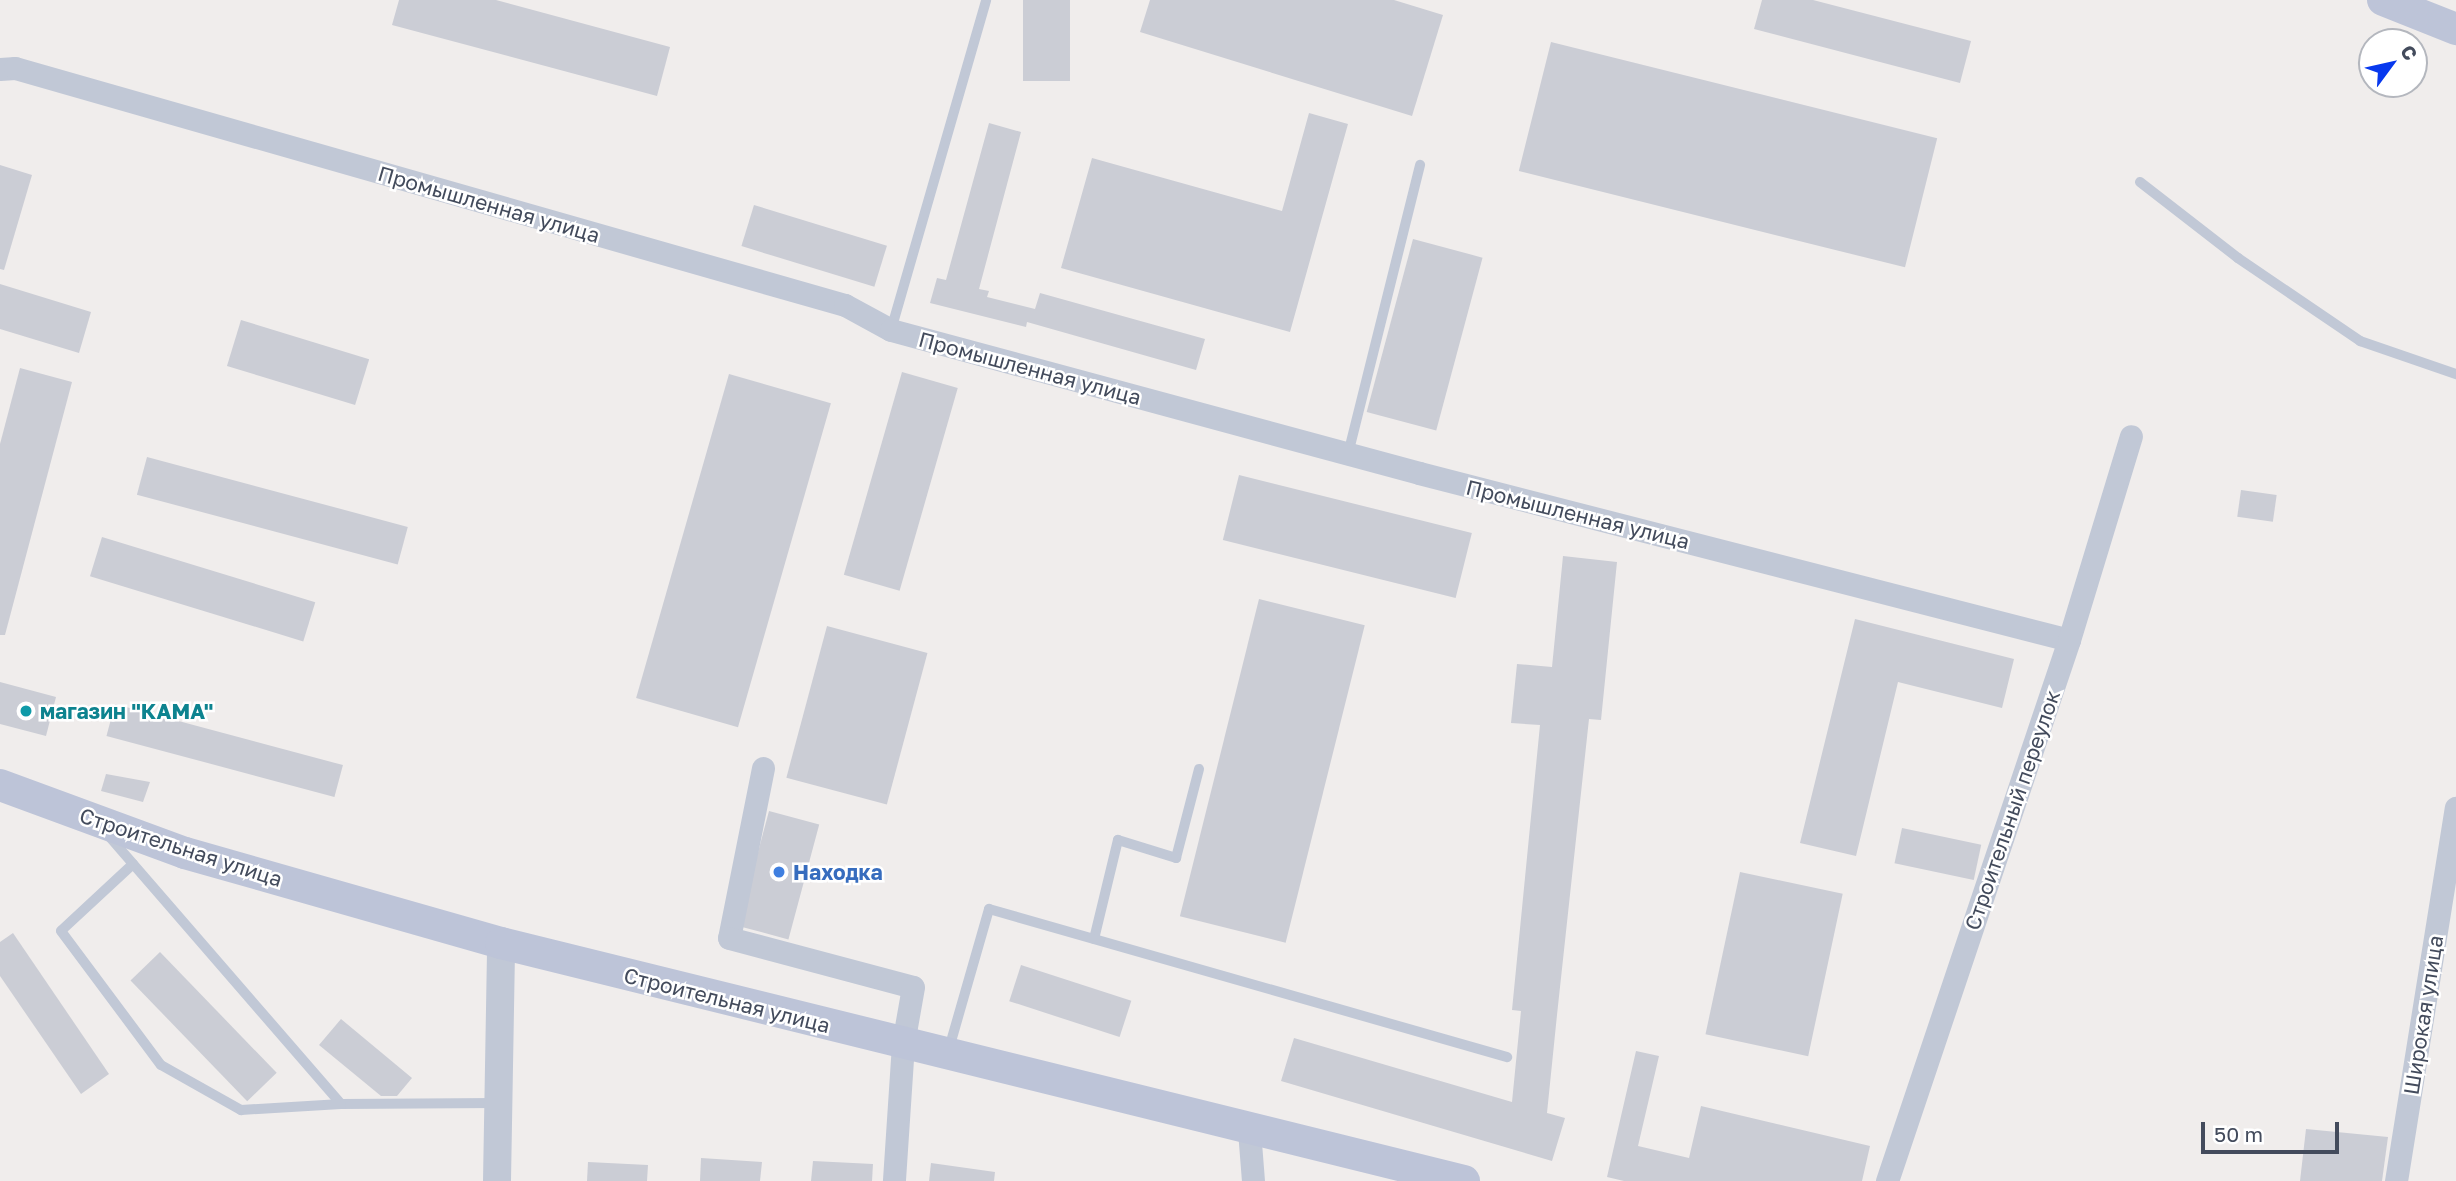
<!DOCTYPE html>
<meta charset="utf-8">
<style>
body{margin:0}
#map{position:relative;width:2456px;height:1181px;overflow:hidden;background:#f0edec;font-family:"Golos Text",sans-serif}
div>[style]{position:absolute}
.building>*{inset:0;background:#cbcdd5;transform-origin:0 0}
.service>*{height:10px;margin:-5px;padding:0 5px;transform-origin:5px;border-radius:5px;background:#c1c8d6}
.minor>*{height:23px;margin:-11.5px;padding:0 11.5px;transform-origin:11.5px;border-radius:11.5px;background:#c1c8d6}
.tertiary>*{height:28px;margin:-14px;padding:0 14px;transform-origin:14px;border-radius:14px;background:#c1c8d6}
.secondary>*{height:32px;margin:-16px;padding:0 16px;transform-origin:16px;border-radius:16px;background:#bdc4d8}
.dots>*{width:19px;height:19px;translate:-50% -50%;box-sizing:border-box;border:4px solid #fff;border-radius:50%}
span{translate:-50% -50%;white-space:nowrap;text-align:center;line-height:1.15;-webkit-text-stroke:5px #fff;paint-order:stroke}
.street-label{font-size:21px;color:#434b5c}
.culture-label{font-size:21px;color:#0d838f;font-weight:700}
.left{translate:0 -50%;text-align:left}
.shop-label{font-size:21px;color:#366cbe;font-weight:700}
.north{position:absolute;left:2358px;top:28px;width:70px;height:70px;box-sizing:border-box;background:#fff;border:2px solid #b4b7be;border-radius:50%;rotate:57deg;font-size:19px;font-weight:700;line-height:28px;text-align:center;color:#434b5c}
.north::after{content:'';display:block;margin:auto;width:24px;height:32px;background:#0839ee;clip-path:polygon(50% 0,100% 100%,50% 72%,0 100%)}
.scale{position:absolute;left:2201px;top:1122px;width:138px;height:32px;box-sizing:border-box;border:4px solid #434b5c;border-top:0;padding-left:9px;font-size:21px;line-height:24px;white-space:nowrap;color:#434b5c;-webkit-text-stroke:5px #fff;paint-order:stroke}
</style>
<div id="map">
<div class="building">
<div style="clip-path:polygon(399px 0,496px 0,670px 47px,657px 96px,392px 25px)"></div>
<div style="left:1023px;top:0;width:47px;height:81px"></div>
<div style="clip-path:polygon(1150px 0,1394px 0,1443px 15px,1412px 116px,1140px 32px)"></div>
<div style="clip-path:polygon(1762px 0,1813px 0,1971px 41px,1960px 83px,1754px 29px)"></div>
<div style="left:1551px;top:42px;width:398px;height:133px;rotate:14deg"></div>
<div style="clip-path:polygon(1309px 113px,1348px 124px,1290px 332px,1061px 268px,1092px 158px,1282px 211px)"></div>
<div style="clip-path:polygon(989px 123px,1021px 132px,979px 289px,989px 291px,987px 297px,1035px 309px,1040px 293px,1205px 339px,1196px 370px,1027px 322px,1026px 327px,930px 303px,937px 278px,946px 280px)"></div>
<div style="clip-path:polygon(0 165px,32px 175px,4px 270px,0 269px)"></div>
<div style="left:754px;top:205px;width:139px;height:43px;rotate:17deg"></div>
<div style="left:1413px;top:239px;width:72px;height:179px;rotate:15deg"></div>
<div style="clip-path:polygon(0 284px,91px 312px,79px 353px,0 329px)"></div>
<div style="left:241px;top:320px;width:134px;height:48px;rotate:17deg"></div>
<div style="clip-path:polygon(20px 368px,72px 382px,5px 635px,0 635px,0 444px)"></div>
<div style="left:902px;top:372px;width:58px;height:211px;rotate:16deg"></div>
<div style="left:729px;top:374px;width:106px;height:337px;rotate:16deg"></div>
<div style="left:147px;top:457px;width:270px;height:39px;rotate:15deg"></div>
<div style="left:1239px;top:475px;width:240px;height:67px;rotate:14deg"></div>
<div style="left:2241px;top:490px;width:36px;height:27px;rotate:8deg"></div>
<div style="left:102px;top:537px;width:223px;height:41px;rotate:17deg"></div>
<div style="clip-path:polygon(1563px 556px,1617px 562px,1601px 720px,1589px 719px,1557px 1015px,1547px 1113px,1565px 1118px,1552px 1161px,1281px 1081px,1294px 1038px,1512px 1102px,1521px 1011px,1512px 1010px,1540px 725px,1511px 723px,1517px 664px,1552px 667px)"></div>
<div style="left:1259px;top:599px;width:109px;height:327px;rotate:14deg"></div>
<div style="clip-path:polygon(1855px 619px,2014px 659px,2002px 708px,1898px 682px,1856px 856px,1800px 843px)"></div>
<div style="left:827px;top:626px;width:104px;height:157px;rotate:15deg"></div>
<div style="clip-path:polygon(0 682px,56px 697px,46px 736px,0 724px)"></div>
<div style="left:115px;top:704px;width:236px;height:33px;rotate:15deg"></div>
<div style="clip-path:polygon(106px 774px,150px 782px,143px 802px,101px 791px)"></div>
<div style="left:769px;top:811px;width:52px;height:119px;rotate:15deg"></div>
<div style="left:1902px;top:828px;width:81px;height:36px;rotate:12deg"></div>
<div style="left:1740px;top:872px;width:105px;height:166px;rotate:12deg"></div>
<div style="clip-path:polygon(13px 933px,109px 1074px,81px 1094px,0 976px,0 942px)"></div>
<div style="left:160px;top:952px;width:168px;height:41px;rotate:46deg"></div>
<div style="left:1021px;top:965px;width:116px;height:38px;rotate:18deg"></div>
<div style="clip-path:polygon(341px 1019px,412px 1078px,397px 1096px,381px 1096px,319px 1045px)"></div>
<div style="clip-path:polygon(1636px 1051px,1659px 1056px,1638px 1146px,1689px 1158px,1701px 1106px,1870px 1146px,1862px 1181px,1624px 1181px,1607px 1177px)"></div>
<div style="clip-path:polygon(2306px 1129px,2388px 1137px,2382px 1181px,2300px 1181px)"></div>
<div style="clip-path:polygon(701px 1158px,762px 1162px,760px 1181px,700px 1181px)"></div>
<div style="clip-path:polygon(813px 1161px,873px 1164px,872px 1181px,811px 1181px)"></div>
<div style="clip-path:polygon(588px 1162px,648px 1165px,647px 1181px,587px 1181px)"></div>
<div style="clip-path:polygon(931px 1163px,995px 1172px,994px 1181px,929px 1181px)"></div>
</div>
<div class="service">
<div style="left:2140px;top:182px;width:124px;rotate:37.8deg"></div>
<div style="left:2238px;top:258px;width:148px;rotate:34.2deg"></div>
<div style="left:2360px;top:341px;width:102px;rotate:19deg"></div>
<div style="left:891px;top:330px;width:343px;rotate:-73.9deg"></div>
<div style="left:1348px;top:454px;width:298px;rotate:-76deg"></div>
<div style="left:108px;top:835px;width:356px;rotate:49.1deg"></div>
<div style="left:341px;top:1104px;width:155px;rotate:-0.4deg"></div>
<div style="left:133px;top:864px;width:98px;rotate:137.1deg"></div>
<div style="left:61px;top:931px;width:167px;rotate:53.3deg"></div>
<div style="left:161px;top:1065px;width:92px;rotate:29.4deg"></div>
<div style="left:241px;top:1110px;width:100px;rotate:-3.4deg"></div>
<div style="left:1094px;top:939px;width:102px;rotate:-76.4deg"></div>
<div style="left:1118px;top:840px;width:61px;rotate:17.2deg"></div>
<div style="left:1176px;top:858px;width:92px;rotate:-75.5deg"></div>
<div style="left:948px;top:1052px;width:149px;rotate:-74deg"></div>
<div style="left:989px;top:909px;width:539px;rotate:15.95deg"></div>
</div>
<div class="minor">
<div style="left:0;top:69px;width:15px;rotate:-4deg"></div>
<div style="left:15px;top:68px;width:863px;rotate:15.94deg"></div>
<div style="left:845px;top:305px;width:52px;rotate:28.5deg"></div>
<div style="left:891px;top:330px;width:547px;rotate:15.15deg"></div>
<div style="left:1419px;top:473px;width:671px;rotate:14.41deg"></div>
<div style="left:763px;top:768px;width:173px;rotate:101.3deg"></div>
<div style="left:729px;top:938px;width:190px;rotate:14.9deg"></div>
<div style="left:913px;top:987px;width:58px;rotate:100deg"></div>
<div style="left:903px;top:1044px;width:137px;rotate:93.8deg"></div>
<div style="left:1249px;top:1130px;width:51px;rotate:85.5deg"></div>
<div style="left:1887px;top:1181px;width:571px;rotate:-71.41deg"></div>
<div style="left:2069px;top:640px;width:213px;rotate:-73.1deg"></div>
<div style="left:2396px;top:1181px;width:378px;rotate:-80.9deg"></div>
</div>
<div class="tertiary">
<div style="left:497px;top:1181px;width:238px;rotate:-89deg"></div>
</div>
<div class="secondary">
<div style="left:2383px;top:0;width:79px;rotate:21.7deg"></div>
<div style="left:0;top:785px;width:197px;rotate:20.2deg"></div>
<div style="left:185px;top:853px;width:329px;rotate:15.9deg"></div>
<div style="left:501px;top:943px;width:992px;rotate:13.88deg"></div>
</div>
<div class="dots">
<div style="left:26px;top:711px;background:#0f9aa8"></div>
<div style="left:779px;top:872px;background:#3f7fe0"></div>
</div>
<div class="street-label">
<span style="left:489px;top:204px;rotate:16deg">Промышленная улица</span>
<span style="left:1030px;top:368px;rotate:15deg">Промышленная улица</span>
<span style="left:1578px;top:514px;rotate:14deg">Промышленная улица</span>
<span style="left:2012px;top:810px;rotate:-71deg">Строительный переулок</span>
<span style="left:181px;top:847px;rotate:18deg">Строительная улица</span>
<span style="left:727px;top:1000px;rotate:14deg">Строительная улица</span>
<span style="left:2423px;top:1015px;rotate:-81deg">Широкая улица</span>
</div>
<div class="culture-label">
<span class="left" style="left:40px;top:711px">магазин "КАМА"</span>
</div>
<div class="shop-label">
<span class="left" style="left:793px;top:872px">Находка</span>
</div>
<div class="north">С</div>
<div class="scale">50 m</div>
</div>
